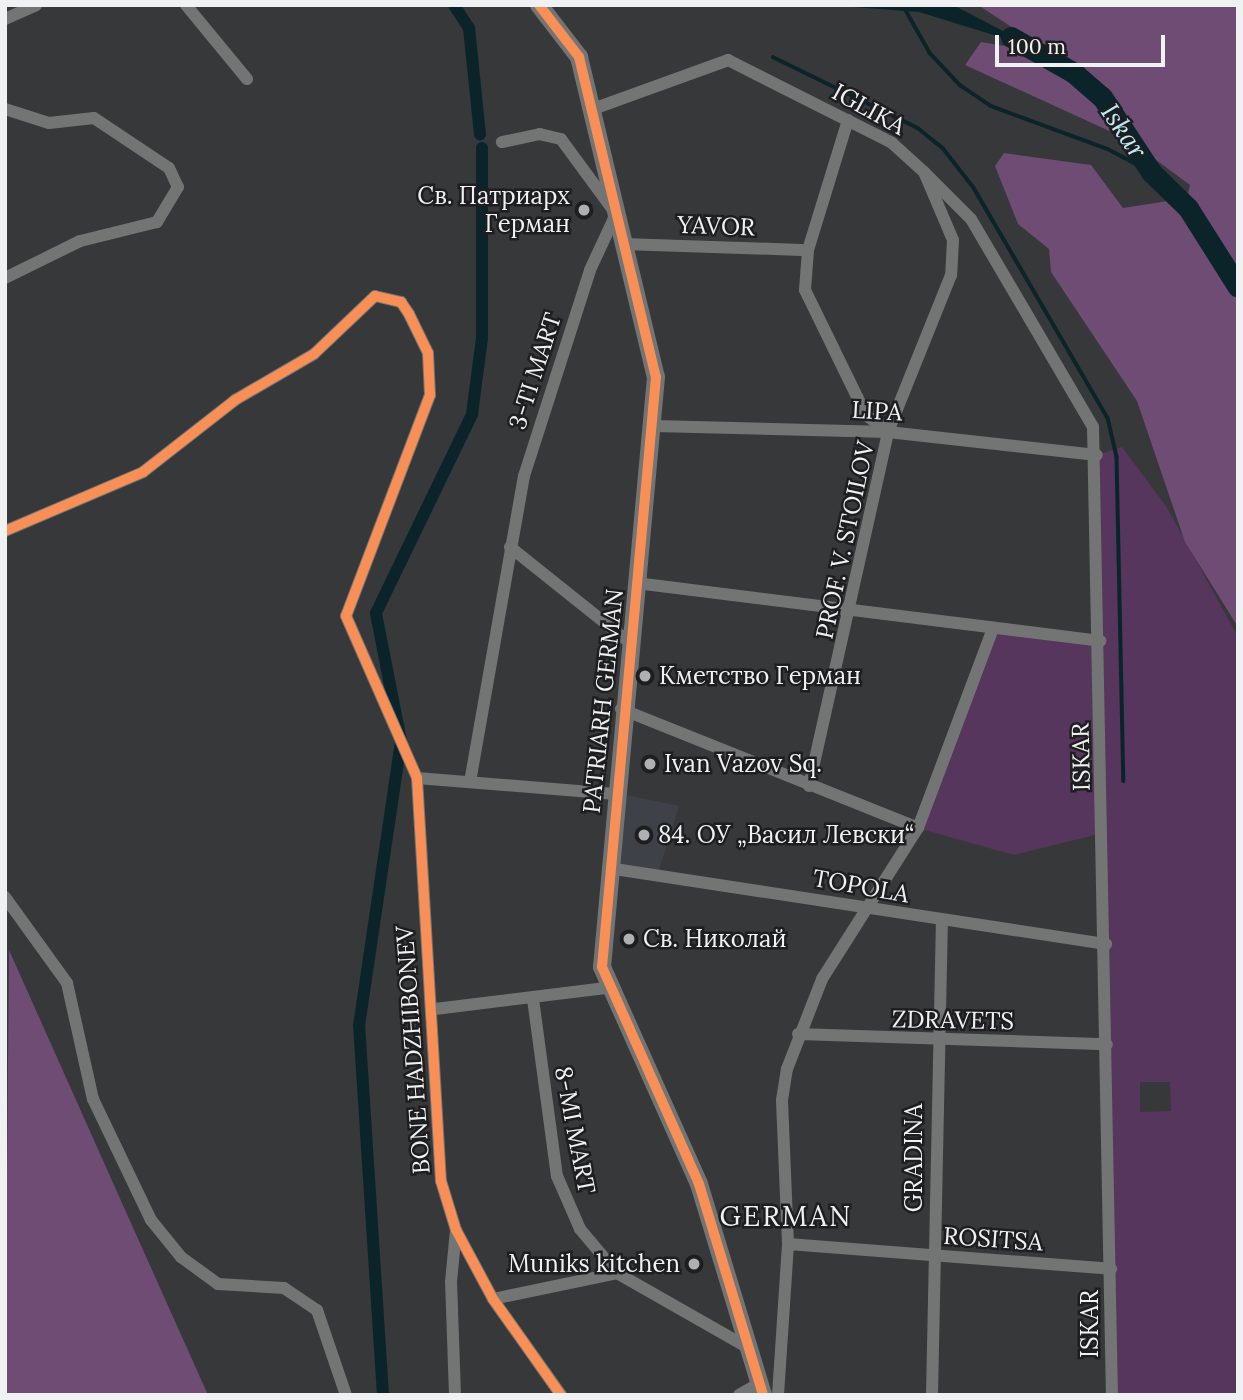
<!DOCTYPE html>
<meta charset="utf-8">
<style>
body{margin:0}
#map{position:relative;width:1243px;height:1400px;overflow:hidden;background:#373839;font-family:Lora,serif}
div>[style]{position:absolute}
.built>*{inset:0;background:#3e4248}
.green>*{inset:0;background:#56365c}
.forest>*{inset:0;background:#6e4c74}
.water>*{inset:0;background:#0b242a}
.stream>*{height:3.5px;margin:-1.75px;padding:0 1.75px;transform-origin:1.75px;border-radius:1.75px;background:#0b242a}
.canal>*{height:12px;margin:-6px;padding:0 6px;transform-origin:6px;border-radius:6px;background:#0b242a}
.river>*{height:21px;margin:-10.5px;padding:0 10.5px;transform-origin:10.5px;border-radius:10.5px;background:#0b242a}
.street>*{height:12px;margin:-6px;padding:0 6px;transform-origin:6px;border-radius:6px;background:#737474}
.secondary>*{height:18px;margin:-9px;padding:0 9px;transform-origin:9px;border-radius:9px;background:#737474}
.cycleway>*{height:10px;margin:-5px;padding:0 5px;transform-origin:5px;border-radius:5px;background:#f78f57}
.dots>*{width:19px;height:19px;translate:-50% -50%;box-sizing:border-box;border:4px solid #1e1e20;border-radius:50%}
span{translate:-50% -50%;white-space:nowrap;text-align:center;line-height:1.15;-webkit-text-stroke:5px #1e1e20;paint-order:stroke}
.street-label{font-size:24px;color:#f0f1f3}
.poi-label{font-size:24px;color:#f0f1f3}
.right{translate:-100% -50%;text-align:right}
.left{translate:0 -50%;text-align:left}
.water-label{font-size:26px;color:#c1ebf7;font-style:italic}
.quarter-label{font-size:28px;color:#f0f1f3;letter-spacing:2px}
.frame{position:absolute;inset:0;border:7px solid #f0f1f3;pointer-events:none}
.scale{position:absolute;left:995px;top:35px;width:170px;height:32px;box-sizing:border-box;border:4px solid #f0f1f3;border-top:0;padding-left:9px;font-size:21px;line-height:24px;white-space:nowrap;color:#f0f1f3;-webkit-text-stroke:5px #1e1e20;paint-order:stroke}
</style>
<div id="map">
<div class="built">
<div style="clip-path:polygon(626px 795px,679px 806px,659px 870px,614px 864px)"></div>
</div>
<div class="green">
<div style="clip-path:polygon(evenodd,1122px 447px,1166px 506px,1238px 637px,1238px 1395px,1112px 1395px,1103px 833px,1014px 855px,918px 828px,993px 628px,1100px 640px,1097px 455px,1122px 447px,1140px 1082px,1170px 1082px,1171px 1111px,1140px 1112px,1140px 1082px)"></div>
</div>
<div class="forest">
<div style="clip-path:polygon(978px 5px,1238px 5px,1238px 627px,1185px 542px,1137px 401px,1051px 272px,1049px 249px,1018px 224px,995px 166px,1004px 153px,1091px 165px,1123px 208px,1187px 198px,1190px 185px,1129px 140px,965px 65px,981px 42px,1029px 50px,1033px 41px)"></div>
<div style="clip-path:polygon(9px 950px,122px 1203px,208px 1395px,5px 1395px)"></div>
</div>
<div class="water">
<div style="clip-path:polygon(827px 5px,953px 5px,1036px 48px,919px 12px)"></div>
</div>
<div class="stream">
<div style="left:903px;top:5px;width:55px;rotate:60.6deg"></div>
<div style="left:930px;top:53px;width:44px;rotate:46.8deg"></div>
<div style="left:960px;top:85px;width:37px;rotate:34deg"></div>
<div style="left:991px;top:106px;width:125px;rotate:20.2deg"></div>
<div style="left:1108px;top:149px;width:49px;rotate:28.1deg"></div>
<div style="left:773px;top:57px;width:161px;rotate:26.1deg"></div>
<div style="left:918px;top:128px;width:32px;rotate:39deg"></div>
<div style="left:943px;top:148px;width:51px;rotate:52.2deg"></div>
<div style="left:974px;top:188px;width:266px;rotate:59.8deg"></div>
<div style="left:1108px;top:418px;width:40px;rotate:77deg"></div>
<div style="left:1117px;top:457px;width:324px;rotate:88.8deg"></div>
</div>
<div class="canal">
<div style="left:454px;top:5px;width:27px;rotate:57deg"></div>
<div style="left:469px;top:28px;width:107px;rotate:84.1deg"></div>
<div style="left:383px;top:1395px;width:370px;rotate:-93.7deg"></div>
<div style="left:359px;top:1026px;width:288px;rotate:-81.6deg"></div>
<div style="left:401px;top:741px;width:130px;rotate:-101.1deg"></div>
<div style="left:376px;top:613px;width:221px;rotate:-64.2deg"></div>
<div style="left:472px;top:414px;width:77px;rotate:-82.5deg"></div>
<div style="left:482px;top:338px;width:190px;rotate:-90deg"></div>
</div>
<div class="river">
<div style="left:1011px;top:37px;width:73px;rotate:29.7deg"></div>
<div style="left:1074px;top:73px;width:37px;rotate:41deg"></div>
<div style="left:1102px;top:97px;width:90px;rotate:56.8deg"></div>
<div style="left:1151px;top:172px;width:52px;rotate:44.2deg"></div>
<div style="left:1188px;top:208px;width:93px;rotate:57.7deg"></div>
</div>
<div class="street">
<div style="left:186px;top:5px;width:96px;rotate:50.5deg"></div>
<div style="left:5px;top:19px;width:34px;rotate:-24deg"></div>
<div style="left:5px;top:109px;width:46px;rotate:17.7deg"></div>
<div style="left:49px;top:123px;width:45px;rotate:-6.3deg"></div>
<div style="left:94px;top:118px;width:90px;rotate:33.7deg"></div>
<div style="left:169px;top:168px;width:21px;rotate:65deg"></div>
<div style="left:178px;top:187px;width:41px;rotate:121deg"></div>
<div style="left:157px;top:222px;width:79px;rotate:166.1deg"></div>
<div style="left:80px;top:241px;width:84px;rotate:153.7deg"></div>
<div style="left:593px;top:109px;width:144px;rotate:-19.9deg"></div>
<div style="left:728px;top:60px;width:184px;rotate:26.8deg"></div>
<div style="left:892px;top:143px;width:43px;rotate:42.2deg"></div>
<div style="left:924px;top:172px;width:74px;rotate:66.9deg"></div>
<div style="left:953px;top:240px;width:35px;rotate:93deg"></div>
<div style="left:951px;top:275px;width:169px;rotate:111.9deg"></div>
<div style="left:924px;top:172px;width:66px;rotate:45deg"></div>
<div style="left:971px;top:219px;width:241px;rotate:59.6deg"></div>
<div style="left:1093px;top:427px;width:968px;rotate:88.88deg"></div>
<div style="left:623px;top:244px;width:185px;rotate:1.9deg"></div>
<div style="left:655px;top:426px;width:233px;rotate:1.5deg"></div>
<div style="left:888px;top:432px;width:210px;rotate:6.3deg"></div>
<div style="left:5px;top:531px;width:150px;rotate:-23.1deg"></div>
<div style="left:143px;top:472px;width:117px;rotate:-38deg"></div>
<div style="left:235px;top:400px;width:91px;rotate:-30.2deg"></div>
<div style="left:314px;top:354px;width:84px;rotate:-43.6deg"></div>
<div style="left:375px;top:296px;width:27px;rotate:13deg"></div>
<div style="left:401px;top:302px;width:14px;rotate:56deg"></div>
<div style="left:409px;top:314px;width:43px;rotate:64deg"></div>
<div style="left:428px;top:353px;width:42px;rotate:87.3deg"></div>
<div style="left:430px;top:395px;width:236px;rotate:110.8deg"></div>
<div style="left:346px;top:616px;width:177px;rotate:66.3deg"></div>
<div style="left:417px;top:778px;width:404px;rotate:86.6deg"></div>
<div style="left:441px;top:1181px;width:51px;rotate:73deg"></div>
<div style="left:456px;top:1230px;width:78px;rotate:61.8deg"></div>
<div style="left:493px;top:1299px;width:118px;rotate:54.7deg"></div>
<div style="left:510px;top:547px;width:152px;rotate:38.6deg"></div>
<div style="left:636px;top:583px;width:468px;rotate:7.1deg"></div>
<div style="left:621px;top:709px;width:320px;rotate:21.8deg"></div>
<div style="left:417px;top:778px;width:199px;rotate:4.6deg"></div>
<div style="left:470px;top:782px;width:311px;rotate:-80deg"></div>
<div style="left:524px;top:476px;width:216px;rotate:-72.2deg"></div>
<div style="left:590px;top:270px;width:62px;rotate:-65.1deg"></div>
<div style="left:616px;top:214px;width:93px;rotate:-126.3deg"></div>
<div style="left:561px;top:139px;width:22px;rotate:-167deg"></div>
<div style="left:540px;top:134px;width:39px;rotate:168deg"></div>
<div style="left:809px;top:786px;width:363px;rotate:-77.4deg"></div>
<div style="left:888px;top:432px;width:28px;rotate:-142deg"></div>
<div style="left:866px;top:415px;width:139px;rotate:-116deg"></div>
<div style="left:805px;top:290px;width:40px;rotate:-85.7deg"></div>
<div style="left:808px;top:250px;width:136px;rotate:-72.9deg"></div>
<div style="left:608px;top:868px;width:504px;rotate:8.68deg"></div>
<div style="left:5px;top:897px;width:106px;rotate:54.2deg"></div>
<div style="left:67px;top:983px;width:119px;rotate:77.4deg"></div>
<div style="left:93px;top:1099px;width:134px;rotate:64.4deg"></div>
<div style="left:151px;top:1220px;width:48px;rotate:51deg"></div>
<div style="left:181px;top:1257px;width:46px;rotate:36.1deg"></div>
<div style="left:218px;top:1284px;width:66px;rotate:3.5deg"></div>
<div style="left:284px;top:1288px;width:40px;rotate:34deg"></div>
<div style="left:317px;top:1310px;width:90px;rotate:71.2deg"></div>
<div style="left:533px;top:999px;width:179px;rotate:82.3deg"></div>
<div style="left:557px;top:1176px;width:58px;rotate:66.5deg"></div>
<div style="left:580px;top:1229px;width:57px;rotate:49.9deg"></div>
<div style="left:617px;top:1273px;width:147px;rotate:29.7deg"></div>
<div style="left:435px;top:1009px;width:172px;rotate:-7deg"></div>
<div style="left:798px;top:1034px;width:309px;rotate:1.9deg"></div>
<div style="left:788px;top:1244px;width:324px;rotate:4.4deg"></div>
<div style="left:493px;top:1299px;width:127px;rotate:-11.8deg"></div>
<div style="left:455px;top:1395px;width:113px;rotate:-92deg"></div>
<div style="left:451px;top:1282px;width:52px;rotate:-84.5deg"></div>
<div style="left:739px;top:1395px;width:22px;rotate:-30deg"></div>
<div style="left:778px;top:1395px;width:151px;rotate:-86.2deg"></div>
<div style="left:788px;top:1244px;width:144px;rotate:-92.4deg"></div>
<div style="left:782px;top:1100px;width:31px;rotate:-81deg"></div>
<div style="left:787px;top:1069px;width:97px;rotate:-68.7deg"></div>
<div style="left:822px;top:979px;width:179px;rotate:-57.6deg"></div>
<div style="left:918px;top:828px;width:214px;rotate:-69.4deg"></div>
<div style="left:932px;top:1395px;width:473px;rotate:-88.8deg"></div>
</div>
<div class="secondary">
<div style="left:539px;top:5px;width:66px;rotate:52.4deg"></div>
<div style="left:579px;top:57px;width:329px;rotate:76.5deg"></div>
<div style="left:656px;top:377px;width:592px;rotate:95.23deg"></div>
<div style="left:602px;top:967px;width:238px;rotate:65.9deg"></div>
<div style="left:699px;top:1184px;width:220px;rotate:73.1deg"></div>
</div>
<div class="cycleway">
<div style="left:539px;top:5px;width:66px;rotate:52.4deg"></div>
<div style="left:579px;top:57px;width:329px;rotate:76.5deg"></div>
<div style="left:656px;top:377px;width:592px;rotate:95.23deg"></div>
<div style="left:602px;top:967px;width:238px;rotate:65.9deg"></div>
<div style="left:699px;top:1184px;width:220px;rotate:73.1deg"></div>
<div style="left:5px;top:531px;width:150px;rotate:-23.1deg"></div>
<div style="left:143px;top:472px;width:117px;rotate:-38deg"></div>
<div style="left:235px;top:400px;width:91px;rotate:-30.2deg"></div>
<div style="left:314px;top:354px;width:84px;rotate:-43.6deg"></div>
<div style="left:375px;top:296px;width:27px;rotate:13deg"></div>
<div style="left:401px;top:302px;width:14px;rotate:56deg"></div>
<div style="left:409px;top:314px;width:43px;rotate:64deg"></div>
<div style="left:428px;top:353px;width:42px;rotate:87.3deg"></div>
<div style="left:430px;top:395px;width:236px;rotate:110.8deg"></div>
<div style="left:346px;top:616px;width:177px;rotate:66.3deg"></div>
<div style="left:417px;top:778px;width:404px;rotate:86.6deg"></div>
<div style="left:441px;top:1181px;width:51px;rotate:73deg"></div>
<div style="left:456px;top:1230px;width:78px;rotate:61.8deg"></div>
<div style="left:493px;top:1299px;width:118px;rotate:54.7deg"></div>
</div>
<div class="dots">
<div style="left:584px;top:210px;background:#afb0b2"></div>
<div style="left:645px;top:676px;background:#afb0b2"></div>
<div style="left:650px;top:764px;background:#afb0b2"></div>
<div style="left:644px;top:835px;background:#afb0b2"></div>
<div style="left:629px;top:939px;background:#afb0b2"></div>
<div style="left:694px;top:1264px;background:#afb0b2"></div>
</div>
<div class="street-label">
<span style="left:869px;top:109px;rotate:29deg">IGLIKA</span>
<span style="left:716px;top:226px;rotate:2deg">YAVOR</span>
<span style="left:535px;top:371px;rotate:-72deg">3-TI MART</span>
<span style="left:877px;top:411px;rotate:3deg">LIPA</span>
<span style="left:845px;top:540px;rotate:-78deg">PROF. V. STOILOV</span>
<span style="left:603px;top:701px;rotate:-84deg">PATRIARH GERMAN</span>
<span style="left:1081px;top:757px;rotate:-91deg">ISKAR</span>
<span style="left:861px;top:886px;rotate:10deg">TOPOLA</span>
<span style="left:953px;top:1020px;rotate:1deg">ZDRAVETS</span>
<span style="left:413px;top:1050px;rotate:-94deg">BONE HADZHIBONEV</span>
<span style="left:575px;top:1130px;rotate:79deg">8-MI MART</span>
<span style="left:914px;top:1158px;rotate:-90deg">GRADINA</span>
<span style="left:993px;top:1239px;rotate:4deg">ROSITSA</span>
<span style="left:1090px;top:1324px;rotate:-90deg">ISKAR</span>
</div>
<div class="poi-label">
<span class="right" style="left:570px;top:210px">Св. Патриарх<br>Герман</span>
<span class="left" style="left:659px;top:676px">Кметство Герман</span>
<span class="left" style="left:664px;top:764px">Ivan Vazov Sq.</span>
<span class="left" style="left:658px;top:835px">84. ОУ „Васил Левски“</span>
<span class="left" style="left:643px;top:939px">Св. Николай</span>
<span class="right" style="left:680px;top:1264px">Muniks kitchen</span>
</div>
<div class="water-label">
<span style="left:1124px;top:131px;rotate:56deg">Iskar</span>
</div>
<div class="quarter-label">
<span style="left:786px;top:1216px">GERMAN</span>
</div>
<div class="frame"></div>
<div class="scale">100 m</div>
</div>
